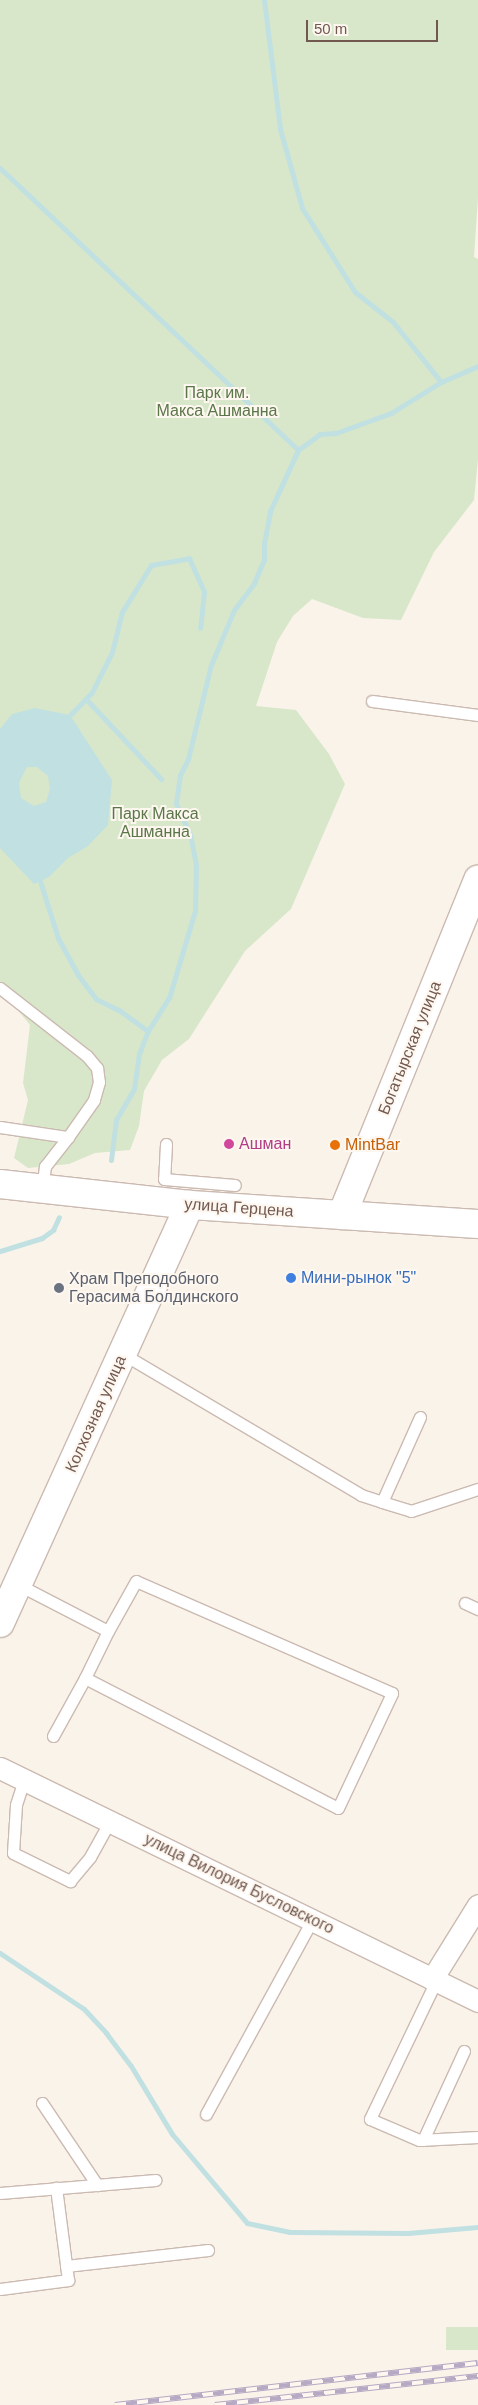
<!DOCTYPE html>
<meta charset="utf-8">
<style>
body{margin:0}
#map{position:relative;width:478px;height:2405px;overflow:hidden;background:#faf3ea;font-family:Arial,sans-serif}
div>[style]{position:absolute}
.green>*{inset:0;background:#d8e7ca;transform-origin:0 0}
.water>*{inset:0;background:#c0e0e2}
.stream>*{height:5px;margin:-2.5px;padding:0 2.5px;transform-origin:2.5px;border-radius:2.5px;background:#c0e0e2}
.roads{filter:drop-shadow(1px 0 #cbbab1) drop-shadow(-1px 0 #cbbab1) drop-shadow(0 1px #cbbab1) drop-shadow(0 -1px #cbbab1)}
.lane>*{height:11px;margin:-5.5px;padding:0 5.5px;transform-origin:5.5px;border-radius:5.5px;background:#fff}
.street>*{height:21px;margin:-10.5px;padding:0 10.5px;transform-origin:10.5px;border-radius:10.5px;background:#fff}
.secondary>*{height:28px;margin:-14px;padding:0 14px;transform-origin:14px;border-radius:14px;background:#fff}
.rail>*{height:5.5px;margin-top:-2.75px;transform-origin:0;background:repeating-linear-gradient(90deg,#fdf7f0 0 11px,#b5a9c3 0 22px);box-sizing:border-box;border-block:1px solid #b5a9c3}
.dots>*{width:14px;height:14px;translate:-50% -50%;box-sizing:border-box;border:2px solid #fdf7f0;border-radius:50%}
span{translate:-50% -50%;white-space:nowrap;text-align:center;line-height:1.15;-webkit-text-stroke:4px #fdf7f0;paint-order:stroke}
.park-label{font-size:16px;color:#5b7749}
.street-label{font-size:16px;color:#725950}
.hotel-label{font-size:16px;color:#b23c85}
.left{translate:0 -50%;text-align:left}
.food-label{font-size:16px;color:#c56008}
.shop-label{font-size:16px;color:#366cbe}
.worship-label{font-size:16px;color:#5b616d}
.scale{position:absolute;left:306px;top:20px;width:132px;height:22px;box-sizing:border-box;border:2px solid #725950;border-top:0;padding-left:6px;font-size:15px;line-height:18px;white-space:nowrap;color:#725950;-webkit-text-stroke:4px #fdf7f0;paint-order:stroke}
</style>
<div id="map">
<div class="green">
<div style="clip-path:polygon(0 0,478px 0,478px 198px,474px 257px,478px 259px,478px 459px,474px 500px,434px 552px,401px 620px,363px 618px,312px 599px,293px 616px,277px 642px,256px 706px,296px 710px,329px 754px,345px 784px,291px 909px,245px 951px,189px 1039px,162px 1060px,144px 1091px,139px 1126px,130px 1150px,95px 1153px,69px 1164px,28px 1168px,14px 1158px,28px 1100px,23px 1083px,30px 1025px,0 988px)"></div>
<div style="left:478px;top:2327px;width:23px;height:32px;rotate:90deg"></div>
</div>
<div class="water">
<div style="clip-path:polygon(evenodd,35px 708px,70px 715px,112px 780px,108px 825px,88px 846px,68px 858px,49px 877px,34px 884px,0 848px,0 729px,12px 714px,35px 708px,27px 767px,37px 767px,48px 776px,50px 789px,46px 802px,34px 806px,21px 798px,19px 783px,27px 767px)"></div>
</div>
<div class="stream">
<div style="left:264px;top:0;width:130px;rotate:82.9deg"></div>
<div style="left:280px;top:129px;width:82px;rotate:74.4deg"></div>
<div style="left:302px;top:208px;width:99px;rotate:57.8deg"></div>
<div style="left:355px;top:292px;width:48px;rotate:38.3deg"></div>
<div style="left:393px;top:322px;width:77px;rotate:51.3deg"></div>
<div style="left:0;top:168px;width:410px;rotate:43.4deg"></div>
<div style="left:86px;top:699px;width:110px;rotate:46.8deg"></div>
<div style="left:70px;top:715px;width:32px;rotate:-46deg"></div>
<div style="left:92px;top:692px;width:45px;rotate:-63.4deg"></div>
<div style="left:112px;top:652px;width:41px;rotate:-76deg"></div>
<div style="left:122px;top:612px;width:55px;rotate:-58.3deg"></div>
<div style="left:151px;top:565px;width:39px;rotate:-10deg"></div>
<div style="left:189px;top:558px;width:37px;rotate:66deg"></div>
<div style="left:204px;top:592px;width:36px;rotate:96deg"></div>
<div style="left:40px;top:881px;width:60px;rotate:72.5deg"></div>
<div style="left:58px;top:938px;width:42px;rotate:61.6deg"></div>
<div style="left:78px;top:975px;width:30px;rotate:53deg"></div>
<div style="left:96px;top:999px;width:25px;rotate:26deg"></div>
<div style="left:119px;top:1010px;width:36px;rotate:36deg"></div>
<div style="left:111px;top:1160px;width:40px;rotate:-82.9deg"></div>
<div style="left:116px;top:1120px;width:36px;rotate:-60deg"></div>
<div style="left:134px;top:1089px;width:35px;rotate:-82deg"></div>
<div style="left:139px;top:1054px;width:25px;rotate:-69deg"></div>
<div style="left:148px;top:1031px;width:39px;rotate:-58deg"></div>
<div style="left:169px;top:998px;width:91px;rotate:-73.4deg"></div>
<div style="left:195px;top:911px;width:46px;rotate:-88.8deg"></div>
<div style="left:196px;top:865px;width:31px;rotate:-101deg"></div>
<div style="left:190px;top:835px;width:35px;rotate:-114deg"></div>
<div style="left:176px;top:803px;width:28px;rotate:-82deg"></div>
<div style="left:180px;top:775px;width:18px;rotate:-63deg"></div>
<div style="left:188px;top:759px;width:97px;rotate:-76.3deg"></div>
<div style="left:211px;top:665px;width:60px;rotate:-67.3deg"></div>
<div style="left:234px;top:610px;width:34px;rotate:-53deg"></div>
<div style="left:254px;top:583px;width:25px;rotate:-67deg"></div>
<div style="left:264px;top:560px;width:17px;rotate:-90deg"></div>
<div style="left:264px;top:543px;width:33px;rotate:-79deg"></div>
<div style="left:270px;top:511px;width:67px;rotate:-65.3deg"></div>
<div style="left:298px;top:450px;width:27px;rotate:-36deg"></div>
<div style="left:320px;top:434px;width:16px;rotate:-4deg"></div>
<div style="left:336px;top:433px;width:59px;rotate:-20deg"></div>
<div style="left:391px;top:413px;width:59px;rotate:-31.8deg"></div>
<div style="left:441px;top:382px;width:40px;rotate:-23.4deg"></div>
<div style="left:0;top:1251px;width:44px;rotate:-17.2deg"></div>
<div style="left:42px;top:1238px;width:14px;rotate:-36deg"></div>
<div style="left:53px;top:1230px;width:14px;rotate:-65deg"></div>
<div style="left:0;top:1953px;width:101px;rotate:33.7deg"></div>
<div style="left:84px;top:2009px;width:33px;rotate:47deg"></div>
<div style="left:106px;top:2033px;width:41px;rotate:52.9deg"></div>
<div style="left:131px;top:2066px;width:79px;rotate:58.9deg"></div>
<div style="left:172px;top:2134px;width:116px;rotate:49.9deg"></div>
<div style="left:247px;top:2223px;width:44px;rotate:11.8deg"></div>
<div style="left:290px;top:2232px;width:118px;rotate:0.5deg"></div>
<div style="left:408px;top:2233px;width:70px;rotate:-4.9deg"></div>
</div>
<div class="roads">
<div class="lane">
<div style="left:372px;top:701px;width:107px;rotate:7.5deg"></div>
<div style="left:0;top:988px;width:110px;rotate:38deg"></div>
<div style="left:87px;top:1056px;width:16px;rotate:50deg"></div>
<div style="left:97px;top:1068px;width:14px;rotate:82deg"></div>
<div style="left:99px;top:1082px;width:19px;rotate:106deg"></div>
<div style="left:94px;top:1100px;width:45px;rotate:125.1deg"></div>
<div style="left:0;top:1127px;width:69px;rotate:8.4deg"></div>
<div style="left:68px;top:1137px;width:37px;rotate:128deg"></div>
<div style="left:45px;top:1166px;width:23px;rotate:97deg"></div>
<div style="left:166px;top:1144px;width:35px;rotate:93deg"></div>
<div style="left:164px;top:1179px;width:71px;rotate:4.8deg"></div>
<div style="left:123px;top:1354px;width:277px;rotate:30.6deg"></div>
<div style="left:361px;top:1495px;width:22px;rotate:18deg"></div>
<div style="left:382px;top:1502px;width:93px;rotate:-65.9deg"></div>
<div style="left:382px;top:1502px;width:30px;rotate:17deg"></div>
<div style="left:411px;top:1511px;width:71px;rotate:-18.2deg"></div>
<div style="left:17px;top:1584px;width:102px;rotate:27.3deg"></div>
<div style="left:108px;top:1631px;width:52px;rotate:116.1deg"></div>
<div style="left:85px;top:1678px;width:284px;rotate:27.2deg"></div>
<div style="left:338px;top:1808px;width:127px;rotate:-64.8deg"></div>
<div style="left:392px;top:1693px;width:279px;rotate:-156.4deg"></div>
<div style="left:136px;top:1581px;width:57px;rotate:119.2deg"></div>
<div style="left:465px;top:1603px;width:14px;rotate:25deg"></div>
<div style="left:53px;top:1736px;width:66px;rotate:-61.1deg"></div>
<div style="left:24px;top:1780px;width:26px;rotate:108deg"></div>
<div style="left:16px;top:1805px;width:48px;rotate:93.6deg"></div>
<div style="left:13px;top:1853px;width:64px;rotate:26.2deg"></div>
<div style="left:70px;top:1881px;width:31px;rotate:-50deg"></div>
<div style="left:90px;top:1857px;width:41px;rotate:-60.9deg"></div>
<div style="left:436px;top:1981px;width:153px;rotate:115.6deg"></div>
<div style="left:370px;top:2119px;width:53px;rotate:23.2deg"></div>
<div style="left:419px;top:2140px;width:59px;rotate:-2.9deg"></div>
<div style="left:42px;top:2103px;width:99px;rotate:56.1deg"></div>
<div style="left:206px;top:2114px;width:221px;rotate:-61.3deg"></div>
<div style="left:423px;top:2140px;width:98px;rotate:-65.3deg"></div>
<div style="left:0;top:2193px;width:156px;rotate:-4.8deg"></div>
<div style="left:66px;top:2266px;width:143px;rotate:-6.4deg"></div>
<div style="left:0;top:2289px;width:69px;rotate:-7.5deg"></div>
<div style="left:68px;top:2280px;width:93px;rotate:-97.4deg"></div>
</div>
<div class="street">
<div style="left:0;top:1768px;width:532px;rotate:25.99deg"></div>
<div style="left:432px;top:1979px;width:87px;rotate:-58.1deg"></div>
</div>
<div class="secondary">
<div style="left:0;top:1184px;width:191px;rotate:6.3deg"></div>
<div style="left:190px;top:1205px;width:289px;rotate:3.8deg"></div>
<div style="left:342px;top:1215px;width:362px;rotate:-67.9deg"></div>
<div style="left:0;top:1623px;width:459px;rotate:-65.6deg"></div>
</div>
</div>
<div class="rail">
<div style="left:115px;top:2405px;width:365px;rotate:-6.6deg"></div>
<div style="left:215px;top:2405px;width:265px;rotate:-6.3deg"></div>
</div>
<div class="dots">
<div style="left:229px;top:1144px;background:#d1479c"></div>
<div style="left:335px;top:1145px;background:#e8710a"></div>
<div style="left:291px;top:1278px;background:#3f7fe0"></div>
<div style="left:59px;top:1288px;background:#6b7280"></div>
</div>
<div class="park-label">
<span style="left:217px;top:402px">Парк им.<br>Макса Ашманна</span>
<span style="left:155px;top:823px">Парк Макса<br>Ашманна</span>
</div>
<div class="street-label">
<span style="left:410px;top:1048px;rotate:-68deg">Богатырская улица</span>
<span style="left:239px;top:1208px;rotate:4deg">улица Герцена</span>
<span style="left:96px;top:1414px;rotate:-66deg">Колхозная улица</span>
<span style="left:239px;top:1884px;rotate:26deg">улица Вилория Бусловского</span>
</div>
<div class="hotel-label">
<span class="left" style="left:239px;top:1144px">Ашман</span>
</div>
<div class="food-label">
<span class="left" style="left:345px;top:1145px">MintBar</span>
</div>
<div class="shop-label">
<span class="left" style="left:301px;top:1278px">Мини-рынок "5"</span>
</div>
<div class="worship-label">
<span class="left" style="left:69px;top:1288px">Храм Преподобного<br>Герасима Болдинского</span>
</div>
<div class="scale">50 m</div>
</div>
